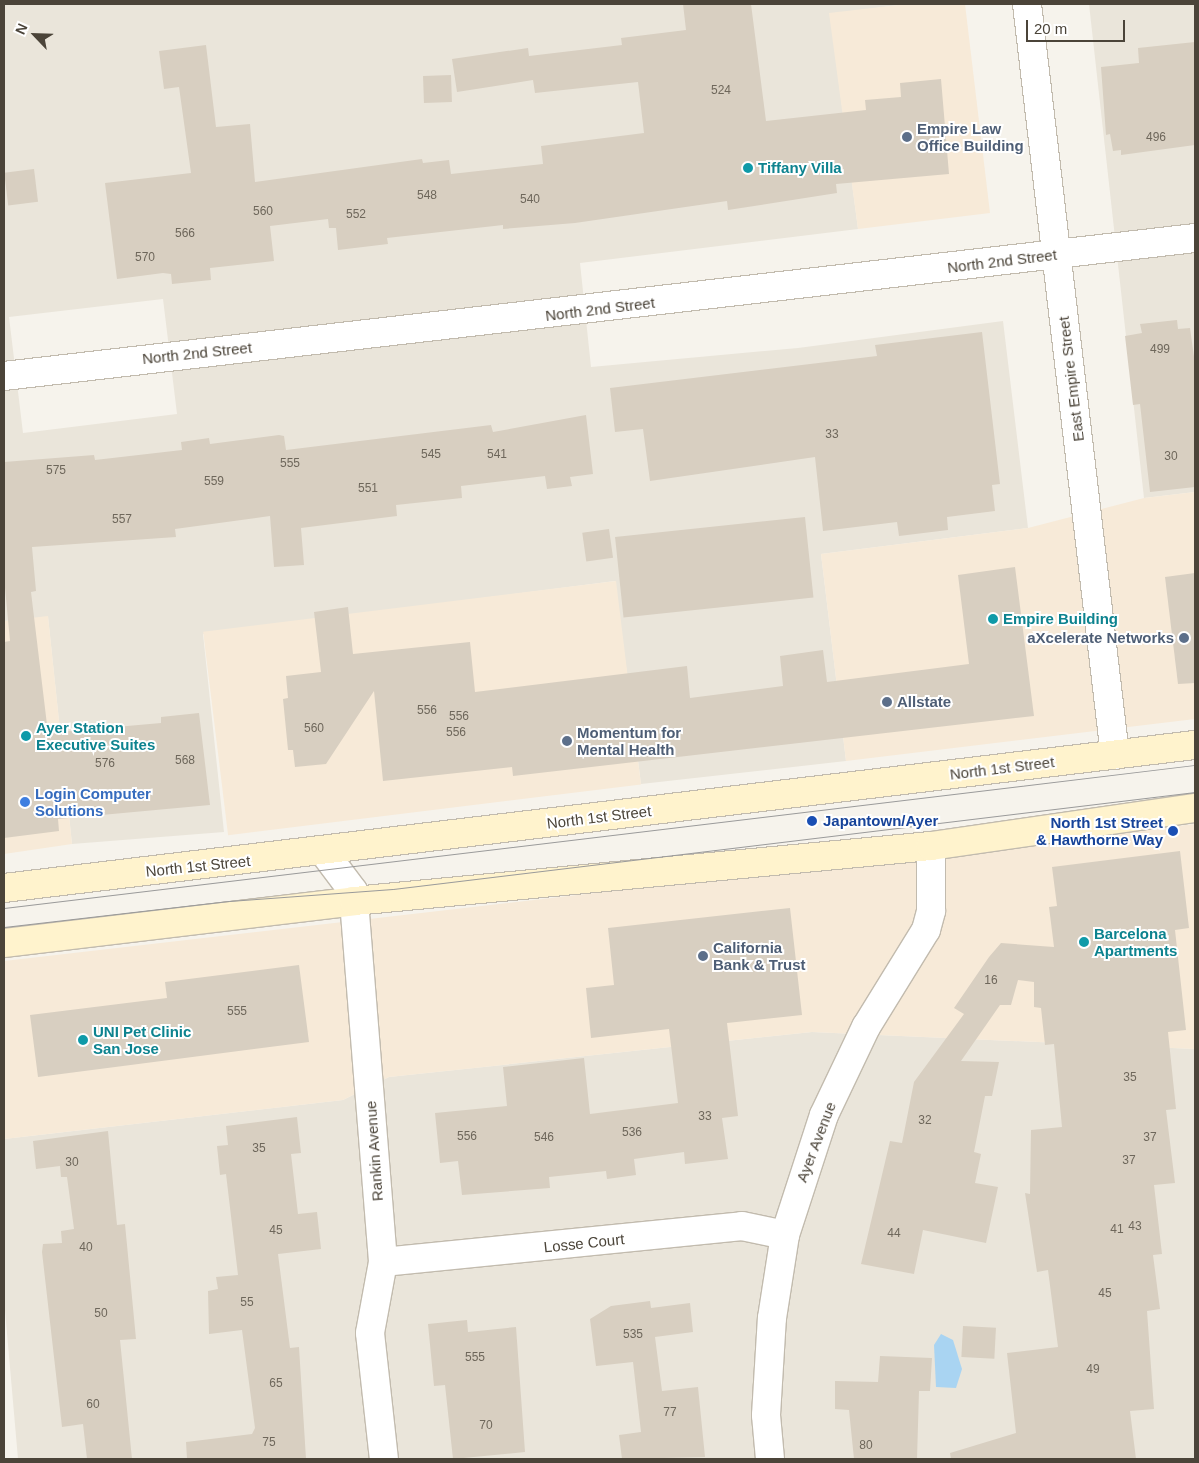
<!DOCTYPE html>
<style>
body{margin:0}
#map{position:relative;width:1199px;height:1463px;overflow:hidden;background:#f6f3ec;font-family:Arial,sans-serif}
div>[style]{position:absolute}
.residential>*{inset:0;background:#eae5da}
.commercial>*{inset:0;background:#f7ead8;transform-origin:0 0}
.water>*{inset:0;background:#a9d4f2}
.building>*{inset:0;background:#d8cfc1;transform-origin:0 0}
.roads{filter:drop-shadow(1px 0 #c2bbae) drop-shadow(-1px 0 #c2bbae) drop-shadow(0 1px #c2bbae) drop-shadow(0 -1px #c2bbae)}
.minor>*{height:28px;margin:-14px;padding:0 14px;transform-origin:14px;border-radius:14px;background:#fff}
.tertiary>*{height:28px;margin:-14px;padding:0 14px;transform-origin:14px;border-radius:14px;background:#fff}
.secondary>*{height:28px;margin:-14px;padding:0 14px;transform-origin:14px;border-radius:14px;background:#fff3cd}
.tram>*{height:1px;margin:-0.5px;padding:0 0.5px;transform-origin:0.5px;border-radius:0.5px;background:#9a9a9a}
.dots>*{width:14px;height:14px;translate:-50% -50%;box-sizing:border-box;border:2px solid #fff;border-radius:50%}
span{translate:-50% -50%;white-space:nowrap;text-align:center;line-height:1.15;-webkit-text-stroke:4px #fff;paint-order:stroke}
.number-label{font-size:12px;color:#6e675b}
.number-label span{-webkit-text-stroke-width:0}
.service-label{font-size:15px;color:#4e5e75;font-weight:700}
.left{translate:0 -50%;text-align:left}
.right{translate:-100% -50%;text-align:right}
.culture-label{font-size:15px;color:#0d838f;font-weight:700}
.street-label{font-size:15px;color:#4b4439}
.shop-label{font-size:15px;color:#366cbe;font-weight:700}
.transit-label{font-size:15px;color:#164399;font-weight:700}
.frame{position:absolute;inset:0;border:5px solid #4b4439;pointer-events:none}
.north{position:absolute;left:10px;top:10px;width:50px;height:50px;-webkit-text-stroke:4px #fff;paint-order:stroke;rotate:294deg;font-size:14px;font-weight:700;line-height:20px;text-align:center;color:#4b4439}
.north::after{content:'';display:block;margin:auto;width:18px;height:22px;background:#4b4439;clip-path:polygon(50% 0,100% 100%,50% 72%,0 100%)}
.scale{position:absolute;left:1026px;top:20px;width:99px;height:22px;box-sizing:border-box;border:2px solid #4b4439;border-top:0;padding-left:6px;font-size:15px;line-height:18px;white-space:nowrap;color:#4b4439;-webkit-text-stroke:4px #fff;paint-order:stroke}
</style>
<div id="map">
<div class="residential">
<div style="clip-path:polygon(evenodd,4px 4px,907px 4px,830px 14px,858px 229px,580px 263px,591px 367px,798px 348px,1003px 321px,1028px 528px,821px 554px,846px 761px,641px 784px,615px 581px,203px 634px,224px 832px,72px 844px,48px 617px,4px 621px,4px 4px,163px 299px,177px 414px,23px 433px,9px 317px,163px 299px)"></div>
<div style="clip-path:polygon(1089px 4px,1195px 4px,1195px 492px,1144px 498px)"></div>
<div style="clip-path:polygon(812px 1032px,1195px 1049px,1195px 1459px,18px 1459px,4px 1299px,4px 1139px,343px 1100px,389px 1077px)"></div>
</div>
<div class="commercial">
<div style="clip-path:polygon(907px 4px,965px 4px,990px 213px,858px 229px,829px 13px)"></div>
<div style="clip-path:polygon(1195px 492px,1195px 719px,846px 761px,821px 554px,1028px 528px,1144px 498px)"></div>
<div style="left:616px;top:581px;width:205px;height:416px;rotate:83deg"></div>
<div style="clip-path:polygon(48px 616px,72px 844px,4px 854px,4px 621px)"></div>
<div style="clip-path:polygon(1195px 824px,1195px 1049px,812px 1032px,389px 1077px,343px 1100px,4px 1139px,4px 961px)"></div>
</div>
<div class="water">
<div style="clip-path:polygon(941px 1334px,953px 1340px,962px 1369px,956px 1388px,936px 1387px,934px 1345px)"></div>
</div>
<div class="building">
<div style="clip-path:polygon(683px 4px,751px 4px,766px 121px,866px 110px,865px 100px,901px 97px,900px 83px,941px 79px,949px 174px,836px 184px,837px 193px,728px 210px,727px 201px,575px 223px,503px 229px,503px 225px,387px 238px,388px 244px,338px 250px,336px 228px,329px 228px,328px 219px,270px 226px,274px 261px,210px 268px,211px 280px,172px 284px,171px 274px,163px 273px,117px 279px,105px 183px,191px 173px,179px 87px,164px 89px,159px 51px,206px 45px,216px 127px,250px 124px,255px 182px,422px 159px,423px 163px,449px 160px,451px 174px,543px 164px,541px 146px,644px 133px,638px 82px,535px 93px,533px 80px,457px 92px,452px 59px,528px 48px,529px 56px,622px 45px,621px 38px,686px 30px)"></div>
<div style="clip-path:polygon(1195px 42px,1195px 145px,1121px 155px,1121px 150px,1113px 151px,1110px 134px,1106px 135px,1101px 67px,1139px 63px,1138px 48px)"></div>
<div style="left:451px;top:75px;width:27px;height:28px;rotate:88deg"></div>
<div style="left:34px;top:169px;width:33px;height:30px;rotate:83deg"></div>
<div style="clip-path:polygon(1177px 320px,1178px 329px,1190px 328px,1195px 364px,1195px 487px,1150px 492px,1140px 404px,1133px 405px,1125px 336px,1142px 333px,1140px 324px)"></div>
<div style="clip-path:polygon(982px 332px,1000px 484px,992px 485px,995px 511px,947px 517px,948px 530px,899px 536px,897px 522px,823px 531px,815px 457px,650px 481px,643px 429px,615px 432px,610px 388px,877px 356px,875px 345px)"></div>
<div style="clip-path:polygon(586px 415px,593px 474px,570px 477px,572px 486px,547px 489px,545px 476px,461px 486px,462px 498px,396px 505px,397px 516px,301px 528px,304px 565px,274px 567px,270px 516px,175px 529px,176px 537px,32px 547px,36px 591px,31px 592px,48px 733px,161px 723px,161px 717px,199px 713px,210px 805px,58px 819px,59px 831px,4px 838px,4px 642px,10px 641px,4px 577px,4px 462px,94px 455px,95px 460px,182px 450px,181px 442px,209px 438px,210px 444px,279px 435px,284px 436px,286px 450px,491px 425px,493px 432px)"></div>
<div style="left:805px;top:517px;width:81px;height:191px;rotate:84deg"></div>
<div style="left:609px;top:529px;width:29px;height:27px;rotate:82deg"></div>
<div style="clip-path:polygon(1015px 567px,1034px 716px,513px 776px,512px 767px,383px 781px,374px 691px,326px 764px,295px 767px,293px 750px,288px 750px,283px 699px,288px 698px,286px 676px,321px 672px,314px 612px,348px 607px,353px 654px,470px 642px,475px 692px,687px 666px,690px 698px,783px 686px,780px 656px,823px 650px,827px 682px,969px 664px,958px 575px)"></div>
<div style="clip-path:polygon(1195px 573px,1195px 683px,1178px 684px,1165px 577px)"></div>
<div style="clip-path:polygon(1180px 851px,1189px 928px,1175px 930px,1186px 1030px,1168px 1032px,1176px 1109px,1166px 1110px,1175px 1183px,1154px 1185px,1162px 1254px,1153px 1255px,1160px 1309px,1147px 1311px,1154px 1409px,1130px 1411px,1136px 1459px,951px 1459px,950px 1453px,1016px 1433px,1007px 1353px,1058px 1347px,1048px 1270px,1037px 1272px,1025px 1193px,1030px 1194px,1031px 1130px,1062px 1127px,1054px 1044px,1045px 1045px,1041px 1008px,1034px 1007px,1034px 982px,1018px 980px,1011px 1005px,1000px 1005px,961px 1061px,999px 1062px,992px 1096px,985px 1096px,974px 1152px,981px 1154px,975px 1183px,998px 1187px,986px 1243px,923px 1230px,914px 1274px,861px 1264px,890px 1141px,902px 1143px,914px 1082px,964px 1014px,954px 1008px,989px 957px,1001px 943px,1054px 947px,1049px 907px,1057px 906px,1052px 867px)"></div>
<div style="clip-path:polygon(790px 908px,802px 1015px,727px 1023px,738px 1116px,722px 1118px,728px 1159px,685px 1164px,684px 1152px,634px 1159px,636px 1175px,607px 1179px,606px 1171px,549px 1177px,550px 1188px,462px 1195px,458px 1161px,440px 1163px,435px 1113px,507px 1106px,503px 1067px,584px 1058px,590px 1114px,678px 1103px,669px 1029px,591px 1038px,586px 988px,614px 985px,608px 928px)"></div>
<div style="clip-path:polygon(299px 965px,309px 1042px,38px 1077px,30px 1015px,167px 998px,165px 982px)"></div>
<div style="clip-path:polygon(297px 1117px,301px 1153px,291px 1154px,298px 1214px,317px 1212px,321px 1249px,278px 1254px,290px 1348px,299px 1347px,306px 1459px,187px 1459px,186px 1442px,252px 1434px,255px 1428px,242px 1330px,209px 1334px,208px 1291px,218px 1289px,216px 1277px,238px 1275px,226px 1174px,220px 1175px,217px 1146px,228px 1145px,226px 1126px)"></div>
<div style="clip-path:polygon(108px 1131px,117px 1225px,125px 1224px,136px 1339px,120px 1340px,132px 1459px,87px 1459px,83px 1424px,62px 1427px,42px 1252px,43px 1244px,62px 1243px,61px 1231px,74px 1229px,67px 1177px,61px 1177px,60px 1166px,36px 1169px,33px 1141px)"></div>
<div style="clip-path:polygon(650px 1301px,651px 1308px,690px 1303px,693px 1332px,655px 1337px,662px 1391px,698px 1387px,705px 1457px,622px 1459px,619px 1435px,641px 1432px,633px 1362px,596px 1366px,590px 1319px,611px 1306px)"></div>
<div style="clip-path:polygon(467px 1320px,468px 1332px,516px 1327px,525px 1452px,453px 1459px,445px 1385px,434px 1386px,428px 1324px)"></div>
<div style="left:963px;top:1326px;width:33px;height:31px;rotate:3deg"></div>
<div style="clip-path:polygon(880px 1356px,932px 1358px,930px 1391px,919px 1391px,917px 1459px,854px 1459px,849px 1410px,835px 1409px,835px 1381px,878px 1382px)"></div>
</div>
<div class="roads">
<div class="minor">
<div style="left:4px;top:376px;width:1199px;rotate:-6.61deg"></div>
<div style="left:323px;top:851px;width:50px;rotate:53.1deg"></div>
<div style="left:353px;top:891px;width:10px;rotate:84deg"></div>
<div style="left:354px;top:901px;width:362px;rotate:85.4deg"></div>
<div style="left:383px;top:1262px;width:72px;rotate:100.4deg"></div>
<div style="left:370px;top:1333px;width:127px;rotate:83.7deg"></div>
<div style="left:383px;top:1262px;width:361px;rotate:-5.7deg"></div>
<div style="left:742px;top:1226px;width:44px;rotate:11.8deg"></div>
<div style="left:770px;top:1459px;width:44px;rotate:-95.2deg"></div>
<div style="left:766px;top:1415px;width:97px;rotate:-86.5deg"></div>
<div style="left:772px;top:1318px;width:84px;rotate:-81.1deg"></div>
<div style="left:785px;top:1235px;width:126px;rotate:-72deg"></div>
<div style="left:824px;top:1115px;width:98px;rotate:-64.5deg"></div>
<div style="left:866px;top:1027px;width:114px;rotate:-58.3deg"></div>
<div style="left:926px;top:930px;width:20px;rotate:-75deg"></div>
<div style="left:931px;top:911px;width:65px;rotate:-90deg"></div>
</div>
<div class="tertiary">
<div style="left:1027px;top:4px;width:756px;rotate:83.32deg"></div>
</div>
<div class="secondary">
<div style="left:4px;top:888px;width:1200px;rotate:-6.85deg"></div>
<div style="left:4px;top:943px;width:353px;rotate:-6.8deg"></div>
<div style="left:354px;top:901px;width:580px;rotate:-5.45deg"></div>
<div style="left:931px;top:846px;width:267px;rotate:-8.2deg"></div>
</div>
</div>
<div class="tram">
<div style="left:4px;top:908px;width:1200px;rotate:-6.85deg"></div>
<div style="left:4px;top:927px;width:226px;rotate:-6.6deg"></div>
<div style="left:229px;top:901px;width:164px;rotate:-4.2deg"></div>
<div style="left:393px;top:889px;width:808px;rotate:-6.9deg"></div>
</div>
<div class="dots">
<div style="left:907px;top:137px;background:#5c6f8a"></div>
<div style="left:748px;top:168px;background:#0f9aa8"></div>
<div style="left:993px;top:619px;background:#0f9aa8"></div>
<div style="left:1184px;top:638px;background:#5c6f8a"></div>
<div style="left:887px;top:702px;background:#5c6f8a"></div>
<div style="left:26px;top:736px;background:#0f9aa8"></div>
<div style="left:567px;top:741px;background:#5c6f8a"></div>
<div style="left:25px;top:802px;background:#3f7fe0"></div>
<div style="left:812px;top:821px;background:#1a4fb4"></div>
<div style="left:1173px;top:831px;background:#1a4fb4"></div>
<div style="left:1084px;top:942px;background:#0f9aa8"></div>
<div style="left:703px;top:956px;background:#5c6f8a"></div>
<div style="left:83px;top:1040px;background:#0f9aa8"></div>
</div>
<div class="number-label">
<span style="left:721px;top:91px">524</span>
<span style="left:1156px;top:138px">496</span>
<span style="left:427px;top:196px">548</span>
<span style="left:530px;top:200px">540</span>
<span style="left:263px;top:212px">560</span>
<span style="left:356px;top:215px">552</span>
<span style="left:185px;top:234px">566</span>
<span style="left:145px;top:258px">570</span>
<span style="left:1160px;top:350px">499</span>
<span style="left:832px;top:435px">33</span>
<span style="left:431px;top:455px">545</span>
<span style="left:497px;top:455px">541</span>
<span style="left:1171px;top:457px">30</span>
<span style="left:290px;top:464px">555</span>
<span style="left:56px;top:471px">575</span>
<span style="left:214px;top:482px">559</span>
<span style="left:368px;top:489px">551</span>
<span style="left:122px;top:520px">557</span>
<span style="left:427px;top:711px">556</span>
<span style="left:459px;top:717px">556</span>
<span style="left:314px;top:729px">560</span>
<span style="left:456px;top:733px">556</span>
<span style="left:185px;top:761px">568</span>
<span style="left:105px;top:764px">576</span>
<span style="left:991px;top:981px">16</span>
<span style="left:237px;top:1012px">555</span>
<span style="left:1130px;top:1078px">35</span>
<span style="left:705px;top:1117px">33</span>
<span style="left:925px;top:1121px">32</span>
<span style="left:632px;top:1133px">536</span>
<span style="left:467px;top:1137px">556</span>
<span style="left:544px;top:1138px">546</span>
<span style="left:1150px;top:1138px">37</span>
<span style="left:259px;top:1149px">35</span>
<span style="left:1129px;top:1161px">37</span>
<span style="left:72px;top:1163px">30</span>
<span style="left:1135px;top:1227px">43</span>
<span style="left:1117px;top:1230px">41</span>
<span style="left:276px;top:1231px">45</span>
<span style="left:894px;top:1234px">44</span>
<span style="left:86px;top:1248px">40</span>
<span style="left:1105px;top:1294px">45</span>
<span style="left:247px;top:1303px">55</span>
<span style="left:101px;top:1314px">50</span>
<span style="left:633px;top:1335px">535</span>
<span style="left:475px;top:1358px">555</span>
<span style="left:1093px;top:1370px">49</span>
<span style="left:276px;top:1384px">65</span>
<span style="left:93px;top:1405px">60</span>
<span style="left:670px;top:1413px">77</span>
<span style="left:486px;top:1426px">70</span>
<span style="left:269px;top:1443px">75</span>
<span style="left:866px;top:1446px">80</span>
</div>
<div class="service-label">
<span class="left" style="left:917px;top:137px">Empire Law<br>Office Building</span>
<span class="right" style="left:1174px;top:638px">aXcelerate Networks</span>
<span class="left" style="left:897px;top:702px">Allstate</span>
<span class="left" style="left:577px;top:741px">Momentum for<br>Mental Health</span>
<span class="left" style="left:713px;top:956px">California<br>Bank &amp; Trust</span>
</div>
<div class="culture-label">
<span class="left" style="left:758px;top:168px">Tiffany Villa</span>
<span class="left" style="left:1003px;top:619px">Empire Building</span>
<span class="left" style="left:36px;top:736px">Ayer Station<br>Executive Suites</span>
<span class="left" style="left:1094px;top:942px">Barcelona<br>Apartments</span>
<span class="left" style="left:93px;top:1040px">UNI Pet Clinic<br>San Jose</span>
</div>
<div class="street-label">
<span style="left:1002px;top:261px;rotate:-7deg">North 2nd Street</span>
<span style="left:600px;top:309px;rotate:-7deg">North 2nd Street</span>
<span style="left:197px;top:353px;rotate:-6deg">North 2nd Street</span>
<span style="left:1071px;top:379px;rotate:-97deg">East Empire Street</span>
<span style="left:1002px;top:768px;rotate:-7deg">North 1st Street</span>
<span style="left:599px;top:817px;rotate:-7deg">North 1st Street</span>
<span style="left:198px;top:866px;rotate:-6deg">North 1st Street</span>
<span style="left:816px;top:1142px;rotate:-69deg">Ayer Avenue</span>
<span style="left:374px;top:1151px;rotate:-94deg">Rankin Avenue</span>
<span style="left:584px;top:1243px;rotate:-6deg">Losse Court</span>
</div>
<div class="shop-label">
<span class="left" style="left:35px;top:802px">Login Computer<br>Solutions</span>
</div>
<div class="transit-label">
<span class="left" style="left:823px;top:821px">Japantown/Ayer</span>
<span class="right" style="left:1163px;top:831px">North 1st Street<br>&amp; Hawthorne Way</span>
</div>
<div class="frame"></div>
<div class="north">N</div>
<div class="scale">20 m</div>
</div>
